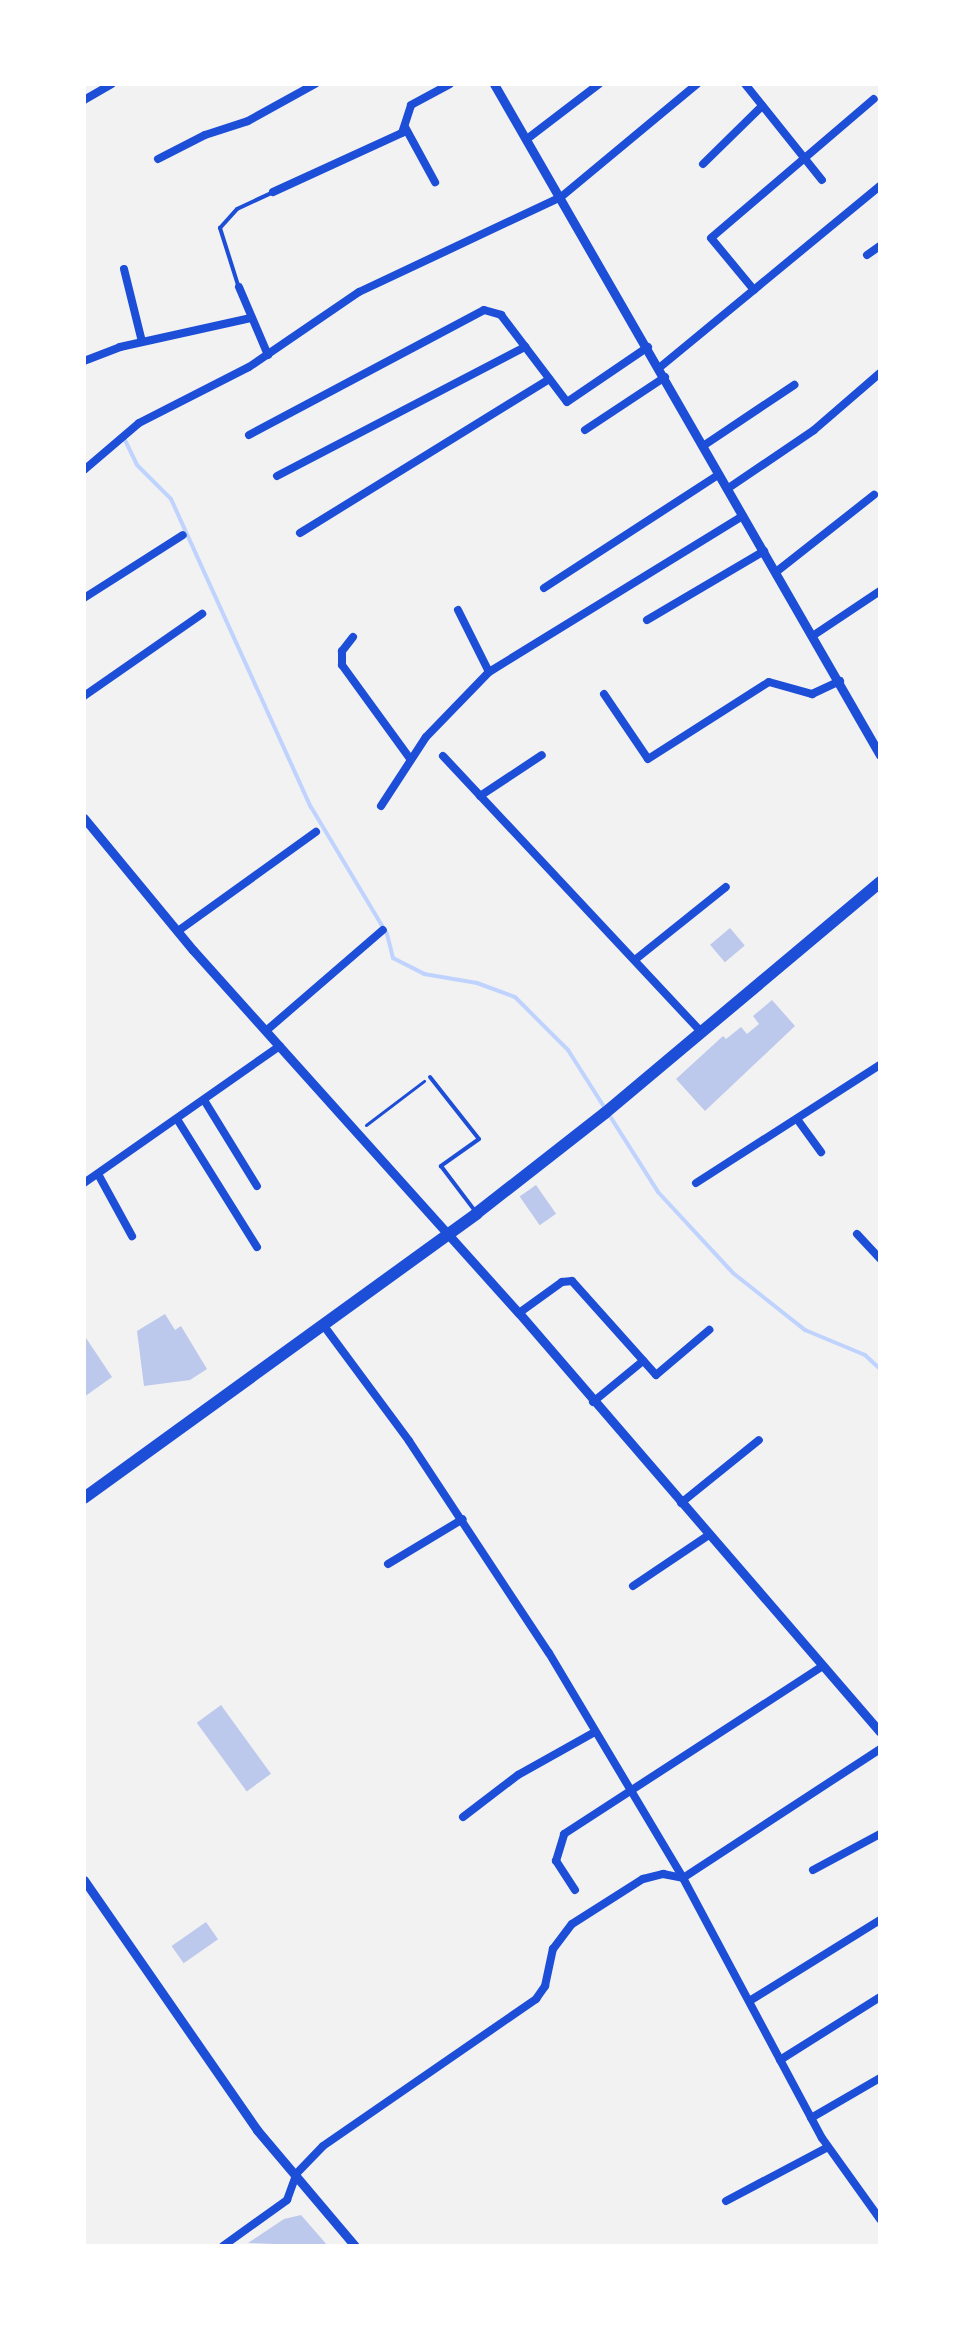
<!DOCTYPE html>
<style>
body{margin:0}
#map{position:relative;width:964px;height:2330px;overflow:hidden;background:#f2f2f2;font-family:Karla,sans-serif}
div>[style]{position:absolute}
.stream>*{height:4px;margin:-2px;padding:0 2px;transform-origin:2px;border-radius:2px;background:#bfd3fe}
.building>*{inset:0;background:#bdc9ec;transform-origin:0 0}
.path>*{height:3px;margin:-1.5px;padding:0 1.5px;transform-origin:1.5px;border-radius:1.5px;background:#1d4ed8}
.service>*{height:4px;margin:-2px;padding:0 2px;transform-origin:2px;border-radius:2px;background:#1d4ed8}
.minor>*{height:8px;margin:-4px;padding:0 4px;transform-origin:4px;border-radius:4px;background:#1d4ed8}
.tertiary>*{height:9px;margin:-4.5px;padding:0 4.5px;transform-origin:4.5px;border-radius:4.5px;background:#1d4ed8}
.primary>*{height:12px;margin:-6px;padding:0 6px;transform-origin:6px;border-radius:6px;background:#1d4ed8}
span{translate:-50% -50%;white-space:nowrap;text-align:center;line-height:1.15;-webkit-text-stroke:7px #fff;paint-order:stroke}
.frame{position:absolute;inset:0;border:86px solid #fff;pointer-events:none}
</style>
<div id="map">
<div class="stream">
<div style="left:123px;top:436px;width:32px;rotate:64deg"></div>
<div style="left:137px;top:465px;width:48px;rotate:45deg"></div>
<div style="left:171px;top:499px;width:338px;rotate:65.6deg"></div>
<div style="left:311px;top:807px;width:148px;rotate:59.1deg"></div>
<div style="left:387px;top:934px;width:25px;rotate:76deg"></div>
<div style="left:393px;top:958px;width:35px;rotate:27deg"></div>
<div style="left:424px;top:974px;width:54px;rotate:9.6deg"></div>
<div style="left:477px;top:983px;width:40px;rotate:20.2deg"></div>
<div style="left:515px;top:997px;width:75px;rotate:45deg"></div>
<div style="left:568px;top:1050px;width:168px;rotate:57.6deg"></div>
<div style="left:658px;top:1192px;width:110px;rotate:47.2deg"></div>
<div style="left:733px;top:1273px;width:92px;rotate:38.4deg"></div>
<div style="left:805px;top:1330px;width:65px;rotate:22.6deg"></div>
<div style="left:865px;top:1355px;width:21px;rotate:43deg"></div>
</div>
<div class="building">
<div style="left:730px;top:928px;width:23px;height:26px;rotate:50deg"></div>
<div style="clip-path:polygon(772px 1000px,795px 1026px,705px 1111px,676px 1079px,723px 1036px,726px 1039px,741px 1027px,747px 1034px,759px 1024px,753px 1016px)"></div>
<div style="left:536px;top:1185px;width:35px;height:20px;rotate:55deg"></div>
<div style="clip-path:polygon(165px 1314px,175px 1330px,181px 1326px,207px 1369px,190px 1380px,144px 1386px,137px 1331px)"></div>
<div style="clip-path:polygon(84px 1335px,112px 1377px,84px 1397px)"></div>
<div style="left:221px;top:1705px;width:85px;height:30px;rotate:54deg"></div>
<div style="left:206px;top:1922px;width:21px;height:42px;rotate:55deg"></div>
<div style="clip-path:polygon(301px 2215px,328px 2246px,248px 2243px,284px 2219px)"></div>
</div>
<div class="path">
<div style="left:366px;top:1125px;width:73px;rotate:-37.2deg"></div>
</div>
<div class="service">
<div style="left:238px;top:285px;width:60px;rotate:-107.5deg"></div>
<div style="left:220px;top:228px;width:25px;rotate:-48deg"></div>
<div style="left:237px;top:209px;width:40px;rotate:-25deg"></div>
<div style="left:430px;top:1077px;width:79px;rotate:51.7deg"></div>
<div style="left:479px;top:1139px;width:47px;rotate:144.6deg"></div>
<div style="left:441px;top:1166px;width:56px;rotate:52.9deg"></div>
</div>
<div class="minor">
<div style="left:745px;top:84px;width:123px;rotate:51.3deg"></div>
<div style="left:84px;top:100px;width:32px;rotate:-30deg"></div>
<div style="left:405px;top:127px;width:63px;rotate:61.4deg"></div>
<div style="left:527px;top:139px;width:91px;rotate:-37.4deg"></div>
<div style="left:158px;top:159px;width:53px;rotate:-27.1deg"></div>
<div style="left:205px;top:135px;width:45px;rotate:-18deg"></div>
<div style="left:248px;top:121px;width:77px;rotate:-28.9deg"></div>
<div style="left:703px;top:164px;width:83px;rotate:-44.5deg"></div>
<div style="left:273px;top:192px;width:142px;rotate:-24.6deg"></div>
<div style="left:402px;top:133px;width:29px;rotate:-72deg"></div>
<div style="left:411px;top:105px;width:44px;rotate:-28.3deg"></div>
<div style="left:867px;top:255px;width:16px;rotate:-35deg"></div>
<div style="left:124px;top:269px;width:75px;rotate:76.1deg"></div>
<div style="left:239px;top:287px;width:74px;rotate:66.9deg"></div>
<div style="left:754px;top:290px;width:67px;rotate:-129.6deg"></div>
<div style="left:711px;top:238px;width:214px;rotate:-40.5deg"></div>
<div style="left:84px;top:361px;width:39px;rotate:-21deg"></div>
<div style="left:120px;top:347px;width:134px;rotate:-12.5deg"></div>
<div style="left:659px;top:368px;width:286px;rotate:-39.5deg"></div>
<div style="left:585px;top:430px;width:96px;rotate:-33.5deg"></div>
<div style="left:249px;top:435px;width:266px;rotate:-28deg"></div>
<div style="left:484px;top:310px;width:18px;rotate:16deg"></div>
<div style="left:501px;top:315px;width:109px;rotate:52.8deg"></div>
<div style="left:567px;top:402px;width:98px;rotate:-34.2deg"></div>
<div style="left:703px;top:446px;width:110px;rotate:-33.8deg"></div>
<div style="left:84px;top:470px;width:72px;rotate:-40.5deg"></div>
<div style="left:139px;top:423px;width:123px;rotate:-27deg"></div>
<div style="left:249px;top:367px;width:133px;rotate:-34.3deg"></div>
<div style="left:359px;top:292px;width:223px;rotate:-25.2deg"></div>
<div style="left:561px;top:197px;width:177px;rotate:-39.7deg"></div>
<div style="left:277px;top:476px;width:280px;rotate:-27.5deg"></div>
<div style="left:727px;top:489px;width:105px;rotate:-34.1deg"></div>
<div style="left:814px;top:430px;width:87px;rotate:-40.8deg"></div>
<div style="left:300px;top:533px;width:293px;rotate:-31.7deg"></div>
<div style="left:776px;top:572px;width:125px;rotate:-38.2deg"></div>
<div style="left:544px;top:588px;width:207px;rotate:-33deg"></div>
<div style="left:84px;top:598px;width:117px;rotate:-32.5deg"></div>
<div style="left:458px;top:610px;width:69px;rotate:63.4deg"></div>
<div style="left:647px;top:620px;width:136px;rotate:-30.5deg"></div>
<div style="left:814px;top:635px;width:79px;rotate:-33.7deg"></div>
<div style="left:353px;top:637px;width:18px;rotate:128deg"></div>
<div style="left:342px;top:651px;width:14px;rotate:90deg"></div>
<div style="left:342px;top:665px;width:117px;rotate:54deg"></div>
<div style="left:604px;top:694px;width:78px;rotate:55.9deg"></div>
<div style="left:648px;top:759px;width:143px;rotate:-32.5deg"></div>
<div style="left:769px;top:682px;width:45px;rotate:15.6deg"></div>
<div style="left:812px;top:694px;width:31px;rotate:-25deg"></div>
<div style="left:84px;top:696px;width:144px;rotate:-34.8deg"></div>
<div style="left:443px;top:756px;width:376px;rotate:46.9deg"></div>
<div style="left:480px;top:796px;width:74px;rotate:-33.5deg"></div>
<div style="left:381px;top:806px;width:82px;rotate:-56.9deg"></div>
<div style="left:426px;top:737px;width:91px;rotate:-45.9deg"></div>
<div style="left:489px;top:672px;width:298px;rotate:-31.6deg"></div>
<div style="left:178px;top:931px;width:170px;rotate:-35.7deg"></div>
<div style="left:636px;top:959px;width:115px;rotate:-38.7deg"></div>
<div style="left:267px;top:1030px;width:153px;rotate:-40.8deg"></div>
<div style="left:204px;top:1100px;width:101px;rotate:58.4deg"></div>
<div style="left:177px;top:1119px;width:151px;rotate:58deg"></div>
<div style="left:797px;top:1119px;width:41px;rotate:54deg"></div>
<div style="left:98px;top:1174px;width:71px;rotate:61.3deg"></div>
<div style="left:84px;top:1183px;width:239px;rotate:-35deg"></div>
<div style="left:696px;top:1183px;width:219px;rotate:-32.7deg"></div>
<div style="left:857px;top:1234px;width:34px;rotate:47deg"></div>
<div style="left:519px;top:1313px;width:53px;rotate:-35.8deg"></div>
<div style="left:562px;top:1282px;width:10px;rotate:-6deg"></div>
<div style="left:572px;top:1281px;width:126px;rotate:48.2deg"></div>
<div style="left:656px;top:1375px;width:70px;rotate:-40.3deg"></div>
<div style="left:324px;top:1326px;width:143px;rotate:53.5deg"></div>
<div style="left:409px;top:1441px;width:254px;rotate:56.6deg"></div>
<div style="left:549px;top:1653px;width:262px;rotate:59.2deg"></div>
<div style="left:683px;top:1878px;width:295px;rotate:61.9deg"></div>
<div style="left:822px;top:2138px;width:100px;rotate:54.4deg"></div>
<div style="left:593px;top:1402px;width:65px;rotate:-39.4deg"></div>
<div style="left:681px;top:1503px;width:100px;rotate:-38.9deg"></div>
<div style="left:388px;top:1564px;width:87px;rotate:-31deg"></div>
<div style="left:633px;top:1586px;width:92px;rotate:-33.9deg"></div>
<div style="left:463px;top:1817px;width:69px;rotate:-37.4deg"></div>
<div style="left:518px;top:1775px;width:88px;rotate:-29.2deg"></div>
<div style="left:813px;top:1870px;width:76px;rotate:-28.2deg"></div>
<div style="left:683px;top:1878px;width:235px;rotate:-33.2deg"></div>
<div style="left:575px;top:1890px;width:35px;rotate:-123deg"></div>
<div style="left:556px;top:1861px;width:28px;rotate:-73deg"></div>
<div style="left:564px;top:1834px;width:306px;rotate:-33deg"></div>
<div style="left:751px;top:2000px;width:152px;rotate:-31.8deg"></div>
<div style="left:780px;top:2060px;width:118px;rotate:-32.2deg"></div>
<div style="left:811px;top:2118px;width:80px;rotate:-30.1deg"></div>
<div style="left:726px;top:2201px;width:115px;rotate:-27.9deg"></div>
<div style="left:223px;top:2246px;width:79px;rotate:-35.7deg"></div>
<div style="left:287px;top:2200px;width:29px;rotate:-70deg"></div>
<div style="left:297px;top:2173px;width:37px;rotate:-46deg"></div>
<div style="left:323px;top:2146px;width:259px;rotate:-34.6deg"></div>
<div style="left:536px;top:1999px;width:16px;rotate:-55deg"></div>
<div style="left:545px;top:1986px;width:38px;rotate:-78deg"></div>
<div style="left:553px;top:1949px;width:31px;rotate:-53deg"></div>
<div style="left:572px;top:1924px;width:84px;rotate:-32.4deg"></div>
<div style="left:643px;top:1879px;width:21px;rotate:-14deg"></div>
<div style="left:663px;top:1874px;width:20px;rotate:11deg"></div>
</div>
<div class="tertiary">
<div style="left:494px;top:84px;width:774px;rotate:60.09deg"></div>
<div style="left:84px;top:818px;width:171px;rotate:50.5deg"></div>
<div style="left:193px;top:950px;width:488px;rotate:48.1deg"></div>
<div style="left:519px;top:1313px;width:553px;rotate:49.25deg"></div>
<div style="left:84px;top:1880px;width:304px;rotate:55.3deg"></div>
<div style="left:257px;top:2130px;width:152px;rotate:49.8deg"></div>
</div>
<div class="primary">
<div style="left:84px;top:1498px;width:485px;rotate:-35.9deg"></div>
<div style="left:477px;top:1213px;width:162px;rotate:-38deg"></div>
<div style="left:605px;top:1113px;width:359px;rotate:-40deg"></div>
</div>
<div class="frame"></div>
</div>
